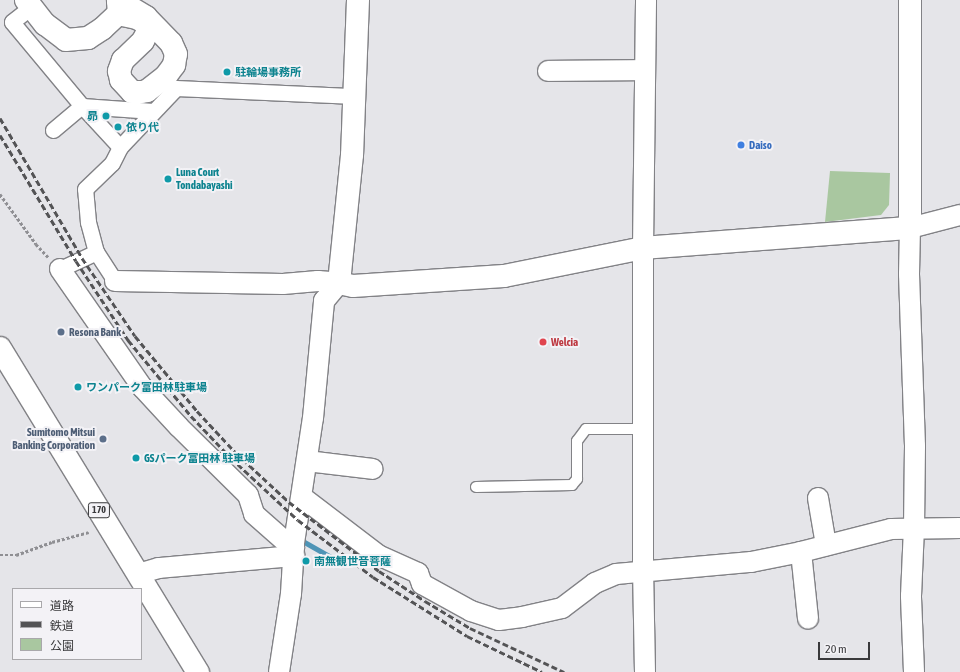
<!DOCTYPE html>
<meta charset="utf-8">
<style>
body{margin:0}
#map{position:relative;width:960px;height:672px;overflow:hidden;background:#e5e5e9;font-family:"Asap Condensed","Noto Sans JP",sans-serif}
div>[style]{position:absolute}
.green>*{inset:0;background:#a9c7a0}
.stream>*{height:5px;margin:-2.5px;padding:0 2.5px;transform-origin:2.5px;border-radius:2.5px;background:#4e94b6}
.path>*{height:2.5px;margin-top:-1.25px;transform-origin:0;background:repeating-linear-gradient(90deg,#8f8f93 0 3px,transparent 0 5px)}
.roads{filter:drop-shadow(1px 0 #828286) drop-shadow(-1px 0 #828286) drop-shadow(0 1px #828286) drop-shadow(0 -1px #828286)}
.service>*{height:10px;margin:-5px;padding:0 5px;transform-origin:5px;border-radius:5px;background:#fff}
.pedestrian>*{height:15px;margin:-7.5px;padding:0 7.5px;transform-origin:7.5px;border-radius:7.5px;background:#fff}
.minor>*{height:20px;margin:-10px;padding:0 10px;transform-origin:10px;border-radius:10px;background:#fff}
.tertiary>*{height:22px;margin:-11px;padding:0 11px;transform-origin:11px;border-radius:11px;background:#fff}
.trunk>*{height:22px;margin:-11px;padding:0 11px;transform-origin:11px;border-radius:11px;background:#fff}
.rail>*{height:3px;margin-top:-1.5px;transform-origin:0;background:repeating-linear-gradient(90deg,#535355 0 6px,transparent 0 9px)}
.dots>*{width:11px;height:11px;translate:-50% -50%;box-sizing:border-box;border:2px solid #f3f2f6;border-radius:50%}
span{translate:-50% -50%;white-space:nowrap;text-align:center;line-height:1.15;-webkit-text-stroke:4px #f3f2f6;paint-order:stroke}
.shield-label span{padding:1px 3px;background:#f3f2f6;border:1px solid;border-radius:3px;-webkit-text-stroke-width:0}
.shield-label{font-size:10px;color:#39393b;font-weight:700}
.culture-label{font-size:11px;color:#0d838f;font-weight:700}
.left{translate:0 -50%;text-align:left}
.right{translate:-100% -50%;text-align:right}
.shop-label{font-size:11px;color:#366cbe;font-weight:700}
.service-label{font-size:11px;color:#4e5e75;font-weight:700}
.health-label{font-size:11px;color:#be3a42;font-weight:700}
.legend{position:absolute;left:12px;top:588px;width:130px;height:72px;box-sizing:border-box;background:#f3f2f6;border:1px solid #a9a8ab;margin:0;padding:5px 7px;list-style:none;font-size:12px;color:#39393b}
.legend li{display:flex;align-items:center;gap:8px;height:20px}
.legend b{width:20px;border:1px solid #a9a8ab}
.scale{position:absolute;left:818px;top:642px;width:52px;height:18px;box-sizing:border-box;border:2px solid #39393b;border-top:0;padding-left:5px;font-size:12px;line-height:14px;white-space:nowrap;color:#39393b;-webkit-text-stroke:3px #f3f2f6;paint-order:stroke}
</style>
<div id="map">
<div class="green">
<div style="clip-path:polygon(830px 171px,890px 173px,889px 205px,881px 215px,825px 222px)"></div>
</div>
<div class="stream">
<div style="left:299px;top:539px;width:43px;rotate:29.6deg"></div>
</div>
<div class="path">
<div style="left:0;top:194px;width:62px;rotate:54.2deg"></div>
<div style="left:36px;top:244px;width:18px;rotate:47deg"></div>
<div style="left:0;top:555px;width:16px"></div>
<div style="left:16px;top:555px;width:38px;rotate:-20deg"></div>
<div style="left:52px;top:542px;width:38px;rotate:-15deg"></div>
</div>
<div class="roads">
<div class="service">
<div style="left:476px;top:487px;width:96px;rotate:-1.2deg"></div>
<div style="left:572px;top:485px;width:8px;rotate:-50deg"></div>
<div style="left:577px;top:479px;width:38px;rotate:-90deg"></div>
<div style="left:577px;top:441px;width:15px;rotate:-53deg"></div>
<div style="left:586px;top:429px;width:57px"></div>
</div>
<div class="pedestrian">
<div style="left:31px;top:7px;width:24px;rotate:142deg"></div>
<div style="left:12px;top:22px;width:109px;rotate:50.2deg"></div>
<div style="left:82px;top:106px;width:56px;rotate:47.2deg"></div>
<div style="left:53px;top:130px;width:38px;rotate:-40deg"></div>
<div style="left:82px;top:106px;width:71px;rotate:4deg"></div>
<div style="left:60px;top:269px;width:40px;rotate:-25deg"></div>
<div style="left:115px;top:281px;width:35px;rotate:-123deg"></div>
<div style="left:96px;top:252px;width:31px;rotate:-105deg"></div>
<div style="left:88px;top:222px;width:33px;rotate:-95deg"></div>
<div style="left:85px;top:189px;width:37px;rotate:-44deg"></div>
<div style="left:112px;top:163px;width:18px;rotate:-63deg"></div>
<div style="left:120px;top:147px;width:81px;rotate:-46.5deg"></div>
<div style="left:176px;top:88px;width:179px;rotate:2.6deg"></div>
</div>
<div class="minor">
<div style="left:548px;top:71px;width:97px;rotate:-0.6deg"></div>
<div style="left:60px;top:269px;width:144px;rotate:55.2deg"></div>
<div style="left:142px;top:387px;width:54px;rotate:47.2deg"></div>
<div style="left:179px;top:427px;width:97px;rotate:44.6deg"></div>
<div style="left:248px;top:495px;width:20px;rotate:72deg"></div>
<div style="left:254px;top:514px;width:45px;rotate:41.4deg"></div>
<div style="left:288px;top:544px;width:7px;rotate:27deg"></div>
<div style="left:115px;top:281px;width:168px;rotate:1deg"></div>
<div style="left:283px;top:284px;width:35px;rotate:-5deg"></div>
<div style="left:318px;top:281px;width:21px;rotate:5deg"></div>
<div style="left:307px;top:461px;width:66px;rotate:6.9deg"></div>
<div style="left:302px;top:497px;width:96px;rotate:37.3deg"></div>
<div style="left:378px;top:555px;width:44px;rotate:24.2deg"></div>
<div style="left:418px;top:573px;width:12px;rotate:70deg"></div>
<div style="left:422px;top:584px;width:56px;rotate:28.9deg"></div>
<div style="left:471px;top:611px;width:29px;rotate:18deg"></div>
<div style="left:499px;top:620px;width:23px;rotate:-7deg"></div>
<div style="left:522px;top:617px;width:41px;rotate:-12.7deg"></div>
<div style="left:562px;top:608px;width:41px;rotate:-37.1deg"></div>
<div style="left:595px;top:583px;width:23px;rotate:-23deg"></div>
<div style="left:616px;top:574px;width:136px;rotate:-5.1deg"></div>
<div style="left:751px;top:562px;width:51px;rotate:-11.3deg"></div>
<div style="left:801px;top:552px;width:93px;rotate:-14.3deg"></div>
<div style="left:891px;top:529px;width:69px;rotate:-0.8deg"></div>
<div style="left:818px;top:498px;width:48px;rotate:80.3deg"></div>
<div style="left:801px;top:552px;width:67px;rotate:84deg"></div>
<div style="left:138px;top:574px;width:22px;rotate:-16deg"></div>
<div style="left:159px;top:568px;width:136px;rotate:-5.1deg"></div>
<div style="left:279px;top:672px;width:79px;rotate:-81.3deg"></div>
<div style="left:291px;top:594px;width:51px;rotate:-86.6deg"></div>
<div style="left:294px;top:543px;width:126px;rotate:-81.4deg"></div>
<div style="left:313px;top:418px;width:118px;rotate:-84.6deg"></div>
<div style="left:324px;top:301px;width:23px;rotate:-50deg"></div>
<div style="left:645px;top:672px;width:100px;rotate:-91.1deg"></div>
<div style="left:643px;top:572px;width:324px;rotate:-90deg"></div>
<div style="left:643px;top:248px;width:248px;rotate:-89.3deg"></div>
<div style="left:914px;top:672px;width:76px;rotate:-92.3deg"></div>
<div style="left:911px;top:596px;width:68px;rotate:-87.5deg"></div>
<div style="left:914px;top:528px;width:82px;rotate:-89.3deg"></div>
<div style="left:915px;top:446px;width:172px;rotate:-92deg"></div>
<div style="left:909px;top:274px;width:46px;rotate:-88.8deg"></div>
<div style="left:910px;top:228px;width:52px;rotate:-14.6deg"></div>
</div>
<div class="tertiary">
<div style="left:26px;top:0;width:31px;rotate:52deg"></div>
<div style="left:45px;top:24px;width:26px;rotate:37deg"></div>
<div style="left:66px;top:40px;width:22px;rotate:-5deg"></div>
<div style="left:88px;top:38px;width:17px;rotate:-33deg"></div>
<div style="left:102px;top:29px;width:23px;rotate:-43deg"></div>
<div style="left:119px;top:13px;width:12px;rotate:-95deg"></div>
<div style="left:358px;top:0;width:155px;rotate:92.2deg"></div>
<div style="left:352px;top:155px;width:129px;rotate:95.8deg"></div>
<div style="left:339px;top:283px;width:14px;rotate:12deg"></div>
<div style="left:353px;top:286px;width:151px;rotate:-3.8deg"></div>
<div style="left:504px;top:276px;width:142px;rotate:-11.4deg"></div>
<div style="left:643px;top:248px;width:268px;rotate:-4.3deg"></div>
<div style="left:910px;top:228px;width:228px;rotate:-90deg"></div>
<div style="left:118px;top:14px;width:19px;rotate:12deg"></div>
<div style="left:137px;top:18px;width:9px;rotate:32deg"></div>
<div style="left:145px;top:23px;width:9px;rotate:69deg"></div>
<div style="left:148px;top:31px;width:11px;rotate:117deg"></div>
<div style="left:143px;top:41px;width:28px;rotate:136deg"></div>
<div style="left:123px;top:60px;width:12px;rotate:110deg"></div>
<div style="left:119px;top:71px;width:9px;rotate:77deg"></div>
<div style="left:121px;top:80px;width:16px;rotate:47deg"></div>
<div style="left:132px;top:92px;width:9px"></div>
<div style="left:141px;top:92px;width:6px;rotate:-9deg"></div>
<div style="left:147px;top:91px;width:24px;rotate:-38deg"></div>
<div style="left:166px;top:76px;width:14px;rotate:-54deg"></div>
<div style="left:174px;top:65px;width:11px;rotate:-80deg"></div>
<div style="left:176px;top:54px;width:12px;rotate:-114deg"></div>
<div style="left:171px;top:43px;width:36px;rotate:-134deg"></div>
<div style="left:146px;top:17px;width:33px;rotate:-149deg"></div>
</div>
<div class="trunk">
<div style="left:0;top:348px;width:380px;rotate:58.6deg"></div>
</div>
</div>
<div class="rail">
<div style="left:0;top:118px;width:162px;rotate:59.6deg"></div>
<div style="left:82px;top:258px;width:94px;rotate:55.8deg"></div>
<div style="left:135px;top:336px;width:97px;rotate:50.4deg"></div>
<div style="left:197px;top:411px;width:57px;rotate:47.1deg"></div>
<div style="left:236px;top:453px;width:72px;rotate:42.8deg"></div>
<div style="left:289px;top:502px;width:113px;rotate:37.5deg"></div>
<div style="left:379px;top:571px;width:55px;rotate:33.1deg"></div>
<div style="left:425px;top:601px;width:52px;rotate:31deg"></div>
<div style="left:470px;top:628px;width:104px;rotate:25.1deg"></div>
<div style="left:0;top:135px;width:147px;rotate:58.9deg"></div>
<div style="left:76px;top:261px;width:95px;rotate:56.6deg"></div>
<div style="left:128px;top:340px;width:99px;rotate:50.3deg"></div>
<div style="left:191px;top:416px;width:58px;rotate:46.4deg"></div>
<div style="left:231px;top:458px;width:91px;rotate:42.8deg"></div>
<div style="left:298px;top:520px;width:94px;rotate:37.2deg"></div>
<div style="left:373px;top:577px;width:111px;rotate:32.1deg"></div>
<div style="left:467px;top:636px;width:83px;rotate:25.6deg"></div>
</div>
<div class="dots">
<div style="left:227px;top:72px;background:#0f9aa8"></div>
<div style="left:106px;top:116px;background:#0f9aa8"></div>
<div style="left:118px;top:127px;background:#0f9aa8"></div>
<div style="left:741px;top:145px;background:#3f7fe0"></div>
<div style="left:168px;top:179px;background:#0f9aa8"></div>
<div style="left:61px;top:332px;background:#5c6f8a"></div>
<div style="left:543px;top:342px;background:#e0444e"></div>
<div style="left:78px;top:387px;background:#0f9aa8"></div>
<div style="left:103px;top:439px;background:#5c6f8a"></div>
<div style="left:136px;top:458px;background:#0f9aa8"></div>
<div style="left:306px;top:561px;background:#0f9aa8"></div>
</div>
<div class="shield-label">
<span style="left:99px;top:510px">170</span>
</div>
<div class="culture-label">
<span class="left" style="left:235px;top:72px">駐輪場事務所</span>
<span class="right" style="left:98px;top:116px">昴</span>
<span class="left" style="left:126px;top:127px">依り代</span>
<span class="left" style="left:176px;top:179px">Luna Court<br>Tondabayashi</span>
<span class="left" style="left:86px;top:387px">ワンパーク富田林駐車場</span>
<span class="left" style="left:144px;top:458px">GSパーク富田林 駐車場</span>
<span class="left" style="left:314px;top:561px">南無観世音菩薩</span>
</div>
<div class="shop-label">
<span class="left" style="left:749px;top:145px">Daiso</span>
</div>
<div class="service-label">
<span class="left" style="left:69px;top:332px">Resona Bank</span>
<span class="right" style="left:95px;top:439px">Sumitomo Mitsui<br>Banking Corporation</span>
</div>
<div class="health-label">
<span class="left" style="left:551px;top:342px">Welcia</span>
</div>
<ul class="legend">
<li><b style="height:5px;background:#fff"></b>道路</li>
<li><b style="height:5px;background:#535355"></b>鉄道</li>
<li><b style="height:11px;background:#a9c7a0"></b>公園</li>
</ul>
<div class="scale">20 m</div>
</div>
